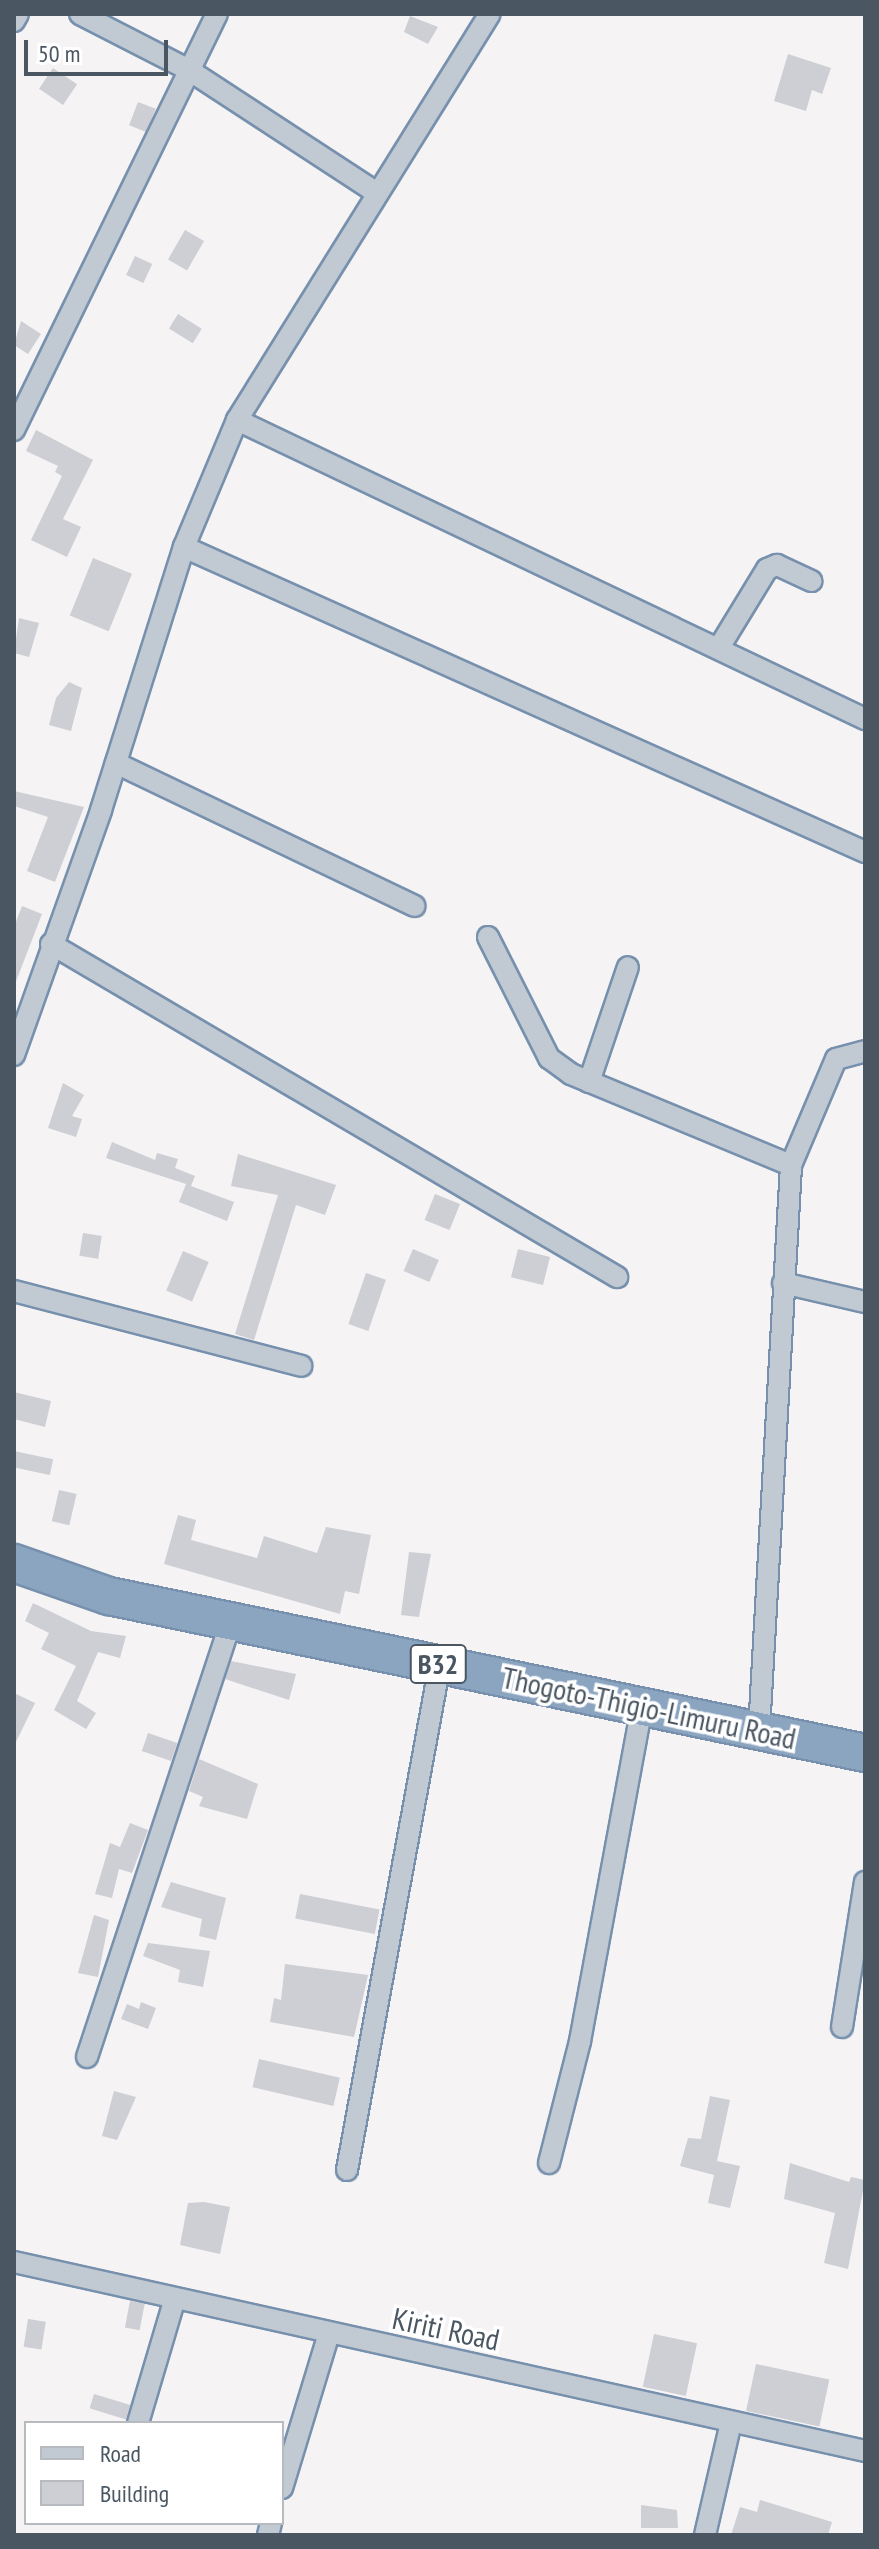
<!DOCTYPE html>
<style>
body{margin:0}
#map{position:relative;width:879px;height:2549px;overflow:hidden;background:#f5f3f3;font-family:"PT Sans Narrow",sans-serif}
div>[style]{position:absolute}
.building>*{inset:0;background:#cdcfd5;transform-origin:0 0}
.roads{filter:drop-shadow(2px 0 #7690ad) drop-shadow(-2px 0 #7690ad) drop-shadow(0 2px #7690ad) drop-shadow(0 -2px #7690ad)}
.street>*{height:20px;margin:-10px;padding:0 10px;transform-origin:10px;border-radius:10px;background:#c1cad2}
.highway>*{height:36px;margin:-18px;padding:0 18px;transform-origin:18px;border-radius:18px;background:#8ba5c1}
span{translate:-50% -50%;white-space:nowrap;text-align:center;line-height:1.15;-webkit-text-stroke:7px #fff;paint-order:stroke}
.shield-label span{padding:2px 6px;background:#fff;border:2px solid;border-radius:6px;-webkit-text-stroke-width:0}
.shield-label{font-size:28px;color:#4a5661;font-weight:700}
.street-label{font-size:30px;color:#4a5661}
.frame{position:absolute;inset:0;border:16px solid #4a5661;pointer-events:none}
.legend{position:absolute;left:24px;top:2421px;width:260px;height:104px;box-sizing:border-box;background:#fff;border:2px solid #b7bbc0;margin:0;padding:10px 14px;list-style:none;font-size:24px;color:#4a5661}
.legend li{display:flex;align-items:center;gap:16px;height:40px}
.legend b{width:40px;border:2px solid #b7bbc0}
.scale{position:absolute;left:24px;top:40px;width:144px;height:36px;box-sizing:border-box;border:4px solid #4a5661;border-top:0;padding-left:10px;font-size:24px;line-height:28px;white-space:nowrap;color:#4a5661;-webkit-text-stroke:6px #fff;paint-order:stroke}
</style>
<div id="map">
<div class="building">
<div style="clip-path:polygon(410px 16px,438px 27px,428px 44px,404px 32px)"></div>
<div style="clip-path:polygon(788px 54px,831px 68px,822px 94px,812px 90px,806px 111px,774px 101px)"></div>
<div style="left:53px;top:68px;width:29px;height:25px;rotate:34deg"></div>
<div style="left:138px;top:102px;width:19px;height:25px;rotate:21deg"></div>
<div style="left:185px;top:230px;width:22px;height:34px;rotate:30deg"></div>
<div style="left:135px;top:256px;width:19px;height:21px;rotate:25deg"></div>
<div style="left:178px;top:314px;width:28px;height:17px;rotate:32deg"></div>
<div style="clip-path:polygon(21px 321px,41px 334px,28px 354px,14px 345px)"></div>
<div style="clip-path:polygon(36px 430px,93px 460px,63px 519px,81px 527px,67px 557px,31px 540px,62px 476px,55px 472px,58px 466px,26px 451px)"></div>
<div style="left:93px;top:558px;width:42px;height:62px;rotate:22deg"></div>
<div style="clip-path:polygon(19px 618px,39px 623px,29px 657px,14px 653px)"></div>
<div style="clip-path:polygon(69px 682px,82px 688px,71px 731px,49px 725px,56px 698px)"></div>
<div style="clip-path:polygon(14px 791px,84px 807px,55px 882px,27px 871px,48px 817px,14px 806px)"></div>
<div style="clip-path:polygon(22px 906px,42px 914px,15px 984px,14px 927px)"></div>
<div style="clip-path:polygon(63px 1083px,84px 1095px,72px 1116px,82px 1119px,76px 1137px,48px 1128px)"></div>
<div style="clip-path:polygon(112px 1142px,155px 1160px,157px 1153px,178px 1159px,175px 1168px,195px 1176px,191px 1186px,234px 1202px,227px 1221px,179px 1202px,186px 1184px,106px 1158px)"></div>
<div style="clip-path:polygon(238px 1154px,336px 1185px,325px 1215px,296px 1205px,254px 1340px,235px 1334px,278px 1195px,231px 1186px)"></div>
<div style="left:435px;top:1194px;width:27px;height:28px;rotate:22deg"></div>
<div style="left:83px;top:1233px;width:19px;height:23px;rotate:9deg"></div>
<div style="left:413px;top:1249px;width:28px;height:24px;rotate:23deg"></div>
<div style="left:518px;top:1249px;width:33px;height:29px;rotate:14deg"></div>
<div style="left:183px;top:1251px;width:28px;height:43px;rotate:23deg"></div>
<div style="left:366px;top:1273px;width:21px;height:54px;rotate:19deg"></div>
<div style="clip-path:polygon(14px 1392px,51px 1401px,45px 1427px,14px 1419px)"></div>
<div style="left:14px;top:1451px;width:40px;height:16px;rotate:12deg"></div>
<div style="left:59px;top:1490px;width:18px;height:32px;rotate:13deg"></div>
<div style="clip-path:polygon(178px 1515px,196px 1520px,191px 1540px,257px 1558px,264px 1536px,317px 1553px,326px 1527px,371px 1535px,359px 1594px,345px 1591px,340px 1614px,164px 1564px)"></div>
<div style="clip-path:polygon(409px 1552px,431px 1554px,419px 1617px,401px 1615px)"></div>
<div style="clip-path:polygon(33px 1603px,91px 1631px,126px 1636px,120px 1658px,98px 1652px,77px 1701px,96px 1713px,86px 1729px,54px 1710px,76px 1666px,41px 1649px,49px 1633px,25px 1621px)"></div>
<div style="clip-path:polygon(231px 1661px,296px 1674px,289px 1700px,225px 1679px)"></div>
<div style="clip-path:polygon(14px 1693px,35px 1703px,14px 1746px)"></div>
<div style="left:148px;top:1733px;width:31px;height:19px;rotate:19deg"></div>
<div style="clip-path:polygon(199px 1759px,258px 1784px,247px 1819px,199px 1806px,203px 1797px,189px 1791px)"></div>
<div style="clip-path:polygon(130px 1823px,148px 1830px,132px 1873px,119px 1869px,112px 1898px,95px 1894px,110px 1843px,120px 1847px)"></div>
<div style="clip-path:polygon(171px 1882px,226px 1898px,216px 1940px,199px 1936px,202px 1919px,161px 1907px)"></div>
<div style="left:300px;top:1894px;width:81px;height:25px;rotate:11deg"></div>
<div style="clip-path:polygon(94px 1915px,109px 1920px,98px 1977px,78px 1973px)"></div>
<div style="clip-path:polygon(148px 1943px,210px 1951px,203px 1987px,178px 1982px,180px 1970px,143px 1956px)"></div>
<div style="clip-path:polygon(285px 1964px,368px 1975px,354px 2037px,270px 2022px,274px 1998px,281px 2000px)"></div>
<div style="clip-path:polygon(141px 2002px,156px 2008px,148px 2029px,121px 2019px,127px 2004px,139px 2009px)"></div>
<div style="left:259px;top:2059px;width:83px;height:29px;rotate:13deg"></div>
<div style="clip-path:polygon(114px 2091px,136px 2097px,117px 2140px,102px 2136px)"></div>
<div style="clip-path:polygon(710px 2096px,730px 2100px,717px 2161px,740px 2166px,730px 2208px,708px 2203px,714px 2175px,680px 2166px,688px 2138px,701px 2139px)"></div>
<div style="clip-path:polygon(790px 2163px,849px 2182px,851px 2177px,865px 2180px,848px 2269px,824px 2263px,835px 2213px,784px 2199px)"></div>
<div style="clip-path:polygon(204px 2202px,230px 2207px,220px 2254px,180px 2245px,188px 2203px)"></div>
<div style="left:130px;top:2301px;width:15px;height:27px;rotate:11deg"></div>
<div style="left:28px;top:2319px;width:18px;height:28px;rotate:9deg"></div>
<div style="left:654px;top:2334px;width:44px;height:54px;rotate:12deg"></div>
<div style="left:756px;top:2364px;width:75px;height:48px;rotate:12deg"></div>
<div style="left:94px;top:2394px;width:38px;height:15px;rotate:17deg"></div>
<div style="clip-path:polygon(760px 2500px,832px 2522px,828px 2535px,731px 2535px,740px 2507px,757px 2512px)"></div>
<div style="clip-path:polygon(641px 2505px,677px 2510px,678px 2528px,641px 2528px)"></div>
</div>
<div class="roads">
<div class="street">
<div style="left:80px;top:14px;width:123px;rotate:27.2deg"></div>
<div style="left:189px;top:70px;width:225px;rotate:33.2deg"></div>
<div style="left:14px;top:21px;width:8px;rotate:-60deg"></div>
<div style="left:237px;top:420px;width:696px;rotate:25.46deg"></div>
<div style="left:14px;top:430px;width:463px;rotate:-64deg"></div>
<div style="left:184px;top:547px;width:746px;rotate:24.13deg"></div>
<div style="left:720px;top:646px;width:90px;rotate:-58.6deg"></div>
<div style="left:767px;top:569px;width:11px;rotate:-22deg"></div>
<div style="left:777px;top:565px;width:38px;rotate:25deg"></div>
<div style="left:116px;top:763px;width:331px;rotate:25.6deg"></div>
<div style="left:488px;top:937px;width:136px;rotate:63.2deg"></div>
<div style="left:549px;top:1058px;width:27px;rotate:36deg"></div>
<div style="left:571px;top:1074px;width:238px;rotate:22.5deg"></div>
<div style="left:51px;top:944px;width:657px;rotate:30.47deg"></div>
<div style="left:14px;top:1055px;width:260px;rotate:-70.4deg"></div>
<div style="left:101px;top:810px;width:276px;rotate:-72.5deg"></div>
<div style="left:184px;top:547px;width:138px;rotate:-67.3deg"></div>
<div style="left:237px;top:420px;width:478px;rotate:-58.1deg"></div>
<div style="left:589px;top:1082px;width:121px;rotate:-71.3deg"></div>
<div style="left:783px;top:1283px;width:84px;rotate:13deg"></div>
<div style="left:14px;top:1291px;width:297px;rotate:14.6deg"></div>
<div style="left:759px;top:1731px;width:567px;rotate:-86.76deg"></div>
<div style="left:791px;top:1165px;width:115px;rotate:-67deg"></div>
<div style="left:836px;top:1059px;width:30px;rotate:-15deg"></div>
<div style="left:842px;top:2027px;width:147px;rotate:-81deg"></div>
<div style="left:87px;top:2057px;width:462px;rotate:-71.7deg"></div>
<div style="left:549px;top:2163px;width:126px;rotate:-75.7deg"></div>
<div style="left:580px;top:2041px;width:340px;rotate:-79.5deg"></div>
<div style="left:347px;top:2170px;width:514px;rotate:-79.59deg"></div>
<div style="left:14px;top:2262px;width:872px;rotate:12.52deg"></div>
<div style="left:138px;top:2423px;width:130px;rotate:-73.5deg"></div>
<div style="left:282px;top:2488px;width:162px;rotate:-73.1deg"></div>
<div style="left:268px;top:2535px;width:12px;rotate:-76deg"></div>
<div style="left:705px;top:2535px;width:116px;rotate:-77deg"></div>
</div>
<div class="highway">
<div style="left:14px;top:1563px;width:101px;rotate:19.2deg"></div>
<div style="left:109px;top:1596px;width:772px;rotate:11.73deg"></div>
</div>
</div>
<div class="shield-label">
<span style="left:438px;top:1664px">B32</span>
</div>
<div class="street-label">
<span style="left:649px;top:1708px;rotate:12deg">Thogoto-Thigio-Limuru Road</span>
<span style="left:446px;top:2329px;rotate:12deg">Kiriti Road</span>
</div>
<div class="frame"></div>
<ul class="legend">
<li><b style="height:10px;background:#c1cad2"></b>Road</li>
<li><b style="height:22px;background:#cdcfd5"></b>Building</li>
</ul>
<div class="scale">50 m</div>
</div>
